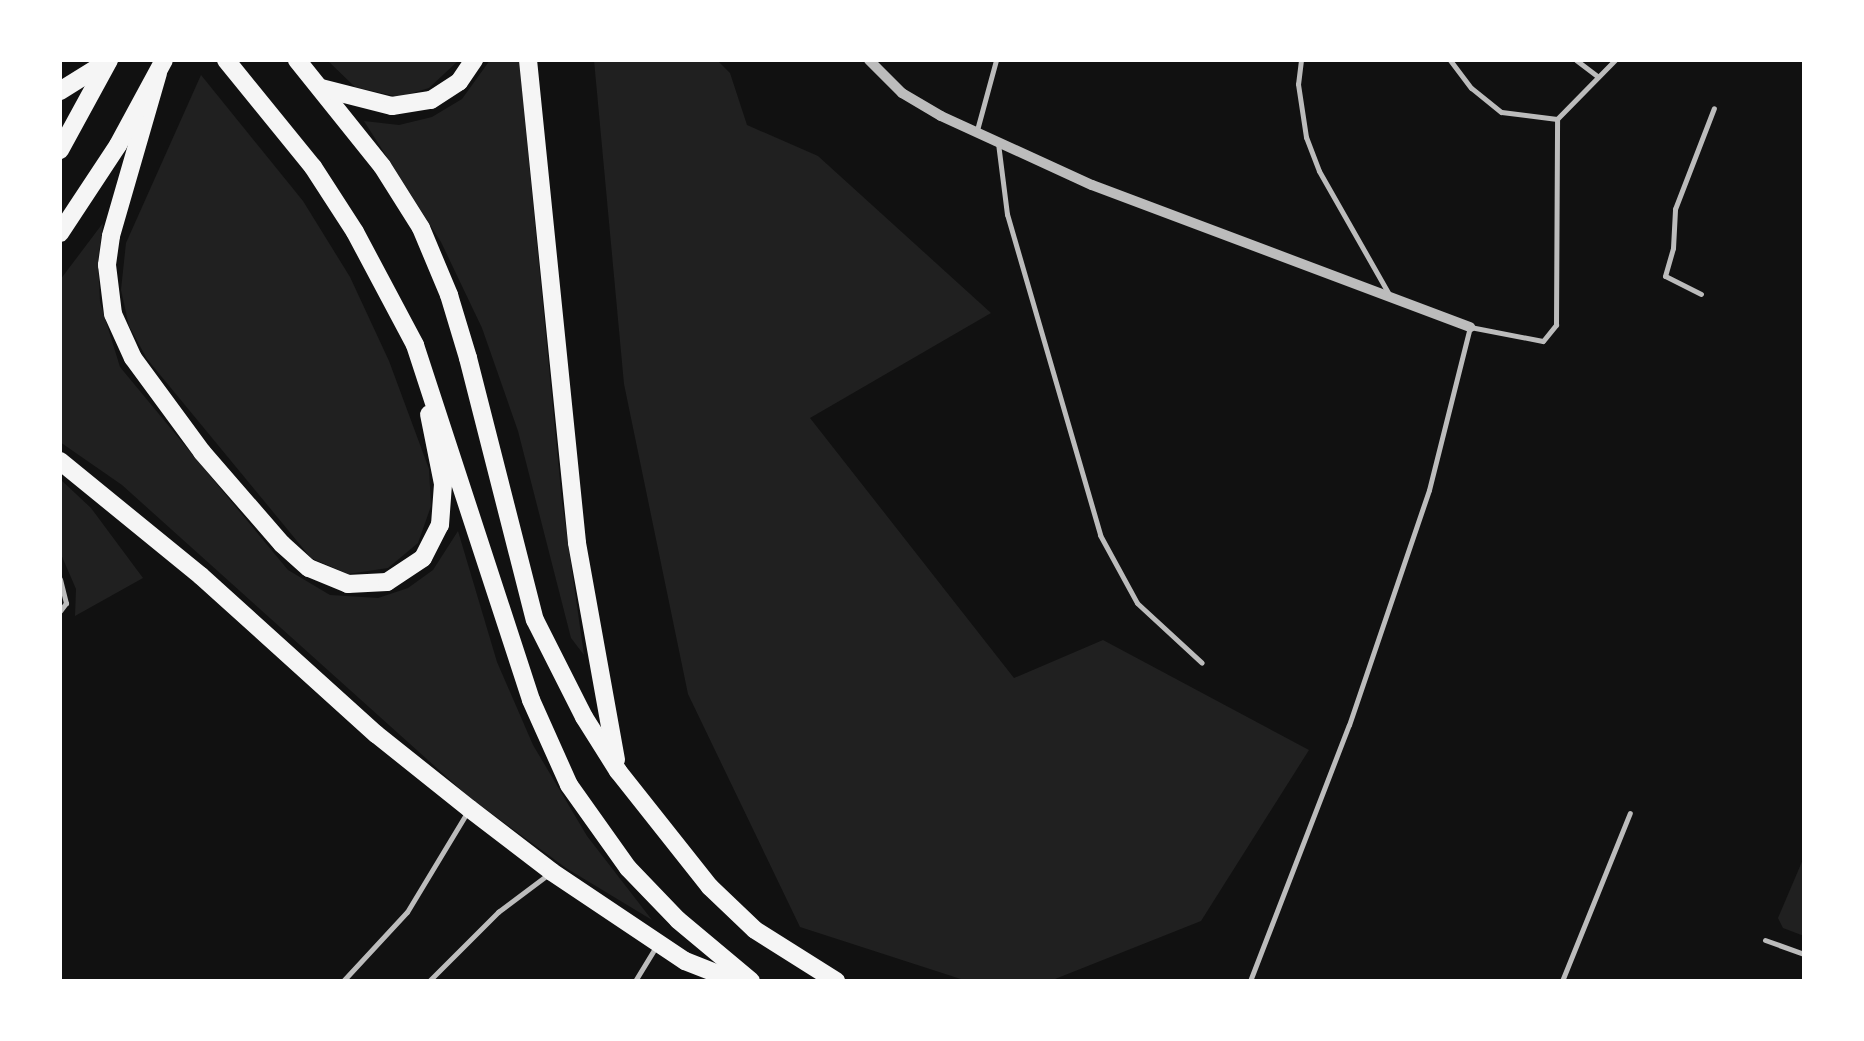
<!DOCTYPE html>
<style>
body{margin:0}
#map{position:relative;width:1864px;height:1041px;overflow:hidden;background:#111;font-family:Jost,sans-serif}
div>[style]{position:absolute}
.green>*{inset:0;background:#202020}
.service>*{height:5px;margin:-2.5px;padding:0 2.5px;transform-origin:2.5px;border-radius:2.5px;background:#bcbcbc}
.minor>*{height:10px;margin:-5px;padding:0 5px;transform-origin:5px;border-radius:5px;background:#bcbcbc}
.trunk>*{height:18px;margin:-9px;padding:0 9px;transform-origin:9px;border-radius:9px;background:#f5f5f5}
span{translate:-50% -50%;white-space:nowrap;text-align:center;line-height:1.15;-webkit-text-stroke:10px #fff;paint-order:stroke}
.frame{position:absolute;inset:0;border:62px solid #fff;pointer-events:none}
</style>
<div id="map">
<div class="green">
<div style="clip-path:polygon(327px 60px,459px 60px,429px 88px,399px 97px,355px 87px)"></div>
<div style="clip-path:polygon(490px 60px,519px 60px,562px 501px,584px 655px,571px 638px,518px 431px,482px 328px,441px 242px,364px 121px,399px 125px,432px 117px,462px 99px)"></div>
<div style="clip-path:polygon(594px 60px,717px 60px,730px 73px,747px 125px,818px 156px,991px 313px,810px 418px,1014px 678px,1103px 640px,1309px 750px,1201px 921px,1050px 981px,967px 981px,800px 927px,688px 694px,624px 384px)"></div>
<div style="clip-path:polygon(201px 75px,303px 201px,350px 277px,389px 361px,429px 469px,431px 506px,418px 543px,388px 568px,348px 574px,311px 558px,147px 359px,129px 326px,121px 290px,126px 243px)"></div>
<div style="clip-path:polygon(103px 223px,98px 260px,100px 302px,120px 367px,288px 570px,330px 595px,378px 598px,408px 588px,433px 570px,458px 531px,497px 662px,533px 745px,587px 836px,652px 920px,566px 868px,469px 797px,122px 485px,60px 442px,60px 280px)"></div>
<div style="clip-path:polygon(60px 479px,91px 508px,143px 578px,75px 616px,76px 589px,60px 552px)"></div>
<div style="clip-path:polygon(1804px 857px,1804px 936px,1783px 928px,1778px 918px)"></div>
</div>
<div class="service">
<div style="left:1301px;top:60px;width:24px;rotate:97deg"></div>
<div style="left:1298px;top:84px;width:54px;rotate:81.4deg"></div>
<div style="left:1306px;top:137px;width:36px;rotate:69deg"></div>
<div style="left:1319px;top:171px;width:142px;rotate:60.4deg"></div>
<div style="left:1576px;top:60px;width:26px;rotate:37deg"></div>
<div style="left:1557px;top:119px;width:83px;rotate:-45.5deg"></div>
<div style="left:977px;top:130px;width:73px;rotate:-74.8deg"></div>
<div style="left:998px;top:143px;width:72px;rotate:82.8deg"></div>
<div style="left:1007px;top:214px;width:334px;rotate:73.8deg"></div>
<div style="left:1100px;top:535px;width:77px;rotate:61.4deg"></div>
<div style="left:1137px;top:603px;width:88px;rotate:42.7deg"></div>
<div style="left:1701px;top:294px;width:40px;rotate:-153.4deg"></div>
<div style="left:1665px;top:276px;width:29px;rotate:-74deg"></div>
<div style="left:1673px;top:248px;width:39px;rotate:-87deg"></div>
<div style="left:1675px;top:209px;width:108px;rotate:-68.9deg"></div>
<div style="left:60px;top:579px;width:25px;rotate:76deg"></div>
<div style="left:66px;top:603px;width:10px;rotate:127deg"></div>
<div style="left:1765px;top:940px;width:41px;rotate:19.7deg"></div>
<div style="left:343px;top:981px;width:94px;rotate:-47.2deg"></div>
<div style="left:407px;top:912px;width:118px;rotate:-58.9deg"></div>
<div style="left:429px;top:981px;width:98px;rotate:-45deg"></div>
<div style="left:498px;top:912px;width:65px;rotate:-36.9deg"></div>
<div style="left:635px;top:981px;width:42px;rotate:-58.6deg"></div>
<div style="left:1250px;top:981px;width:274px;rotate:-68.9deg"></div>
<div style="left:1349px;top:725px;width:248px;rotate:-71.2deg"></div>
<div style="left:1429px;top:490px;width:168px;rotate:-75.9deg"></div>
<div style="left:1470px;top:327px;width:74px;rotate:10.9deg"></div>
<div style="left:1543px;top:341px;width:21px;rotate:-51deg"></div>
<div style="left:1556px;top:325px;width:206px;rotate:-89.7deg"></div>
<div style="left:1557px;top:119px;width:56px;rotate:-172.9deg"></div>
<div style="left:1501px;top:112px;width:38px;rotate:-141deg"></div>
<div style="left:1471px;top:88px;width:35px;rotate:-127deg"></div>
<div style="left:1562px;top:981px;width:181px;rotate:-68deg"></div>
</div>
<div class="minor">
<div style="left:869px;top:60px;width:47px;rotate:45deg"></div>
<div style="left:902px;top:93px;width:45px;rotate:30.5deg"></div>
<div style="left:941px;top:116px;width:166px;rotate:24.6deg"></div>
<div style="left:1092px;top:185px;width:404px;rotate:20.6deg"></div>
</div>
<div class="trunk">
<div style="left:226px;top:60px;width:138px;rotate:50.9deg"></div>
<div style="left:313px;top:167px;width:77px;rotate:57.1deg"></div>
<div style="left:355px;top:232px;width:128px;rotate:62deg"></div>
<div style="left:415px;top:345px;width:373px;rotate:71.9deg"></div>
<div style="left:531px;top:700px;width:93px;rotate:65.9deg"></div>
<div style="left:569px;top:785px;width:102px;rotate:54.6deg"></div>
<div style="left:628px;top:868px;width:72px;rotate:46.1deg"></div>
<div style="left:678px;top:920px;width:95px;rotate:39.9deg"></div>
<div style="left:297px;top:60px;width:136px;rotate:51.3deg"></div>
<div style="left:382px;top:166px;width:73px;rotate:57.8deg"></div>
<div style="left:421px;top:228px;width:73px;rotate:67.3deg"></div>
<div style="left:449px;top:295px;width:66px;rotate:73.2deg"></div>
<div style="left:468px;top:358px;width:270px;rotate:75.7deg"></div>
<div style="left:535px;top:620px;width:109px;rotate:63.2deg"></div>
<div style="left:584px;top:717px;width:64px;rotate:57.8deg"></div>
<div style="left:618px;top:771px;width:148px;rotate:51.6deg"></div>
<div style="left:710px;top:887px;width:62px;rotate:43.7deg"></div>
<div style="left:755px;top:930px;width:96px;rotate:32.2deg"></div>
<div style="left:528px;top:60px;width:485px;rotate:84.2deg"></div>
<div style="left:577px;top:543px;width:220px;rotate:79.8deg"></div>
<div style="left:158px;top:73px;width:170px;rotate:106.1deg"></div>
<div style="left:111px;top:236px;width:29px;rotate:98deg"></div>
<div style="left:107px;top:265px;width:49px;rotate:83deg"></div>
<div style="left:113px;top:314px;width:48px;rotate:65.6deg"></div>
<div style="left:133px;top:358px;width:117px;rotate:53.7deg"></div>
<div style="left:202px;top:452px;width:122px;rotate:49deg"></div>
<div style="left:282px;top:544px;width:36px;rotate:42deg"></div>
<div style="left:309px;top:568px;width:42px;rotate:22.3deg"></div>
<div style="left:348px;top:584px;width:39px;rotate:-3deg"></div>
<div style="left:387px;top:582px;width:43px;rotate:-33.7deg"></div>
<div style="left:423px;top:558px;width:37px;rotate:-63deg"></div>
<div style="left:440px;top:525px;width:41px;rotate:-85.8deg"></div>
<div style="left:443px;top:484px;width:71px;rotate:-101.3deg"></div>
<div style="left:321px;top:88px;width:73px;rotate:14.2deg"></div>
<div style="left:392px;top:106px;width:39px;rotate:-9deg"></div>
<div style="left:431px;top:100px;width:33px;rotate:-33deg"></div>
<div style="left:459px;top:82px;width:27px;rotate:-56deg"></div>
<div style="left:60px;top:91px;width:57px;rotate:-32deg"></div>
<div style="left:60px;top:150px;width:102px;rotate:-61.4deg"></div>
<div style="left:60px;top:233px;width:105px;rotate:-56.6deg"></div>
<div style="left:118px;top:145px;width:97px;rotate:-61.6deg"></div>
<div style="left:60px;top:461px;width:182px;rotate:39.2deg"></div>
<div style="left:201px;top:576px;width:236px;rotate:42.1deg"></div>
<div style="left:376px;top:734px;width:120px;rotate:38.6deg"></div>
<div style="left:470px;top:809px;width:103px;rotate:37.5deg"></div>
<div style="left:552px;top:872px;width:160px;rotate:33.8deg"></div>
<div style="left:685px;top:961px;width:55px;rotate:21.4deg"></div>
</div>
<div class="frame"></div>
</div>
